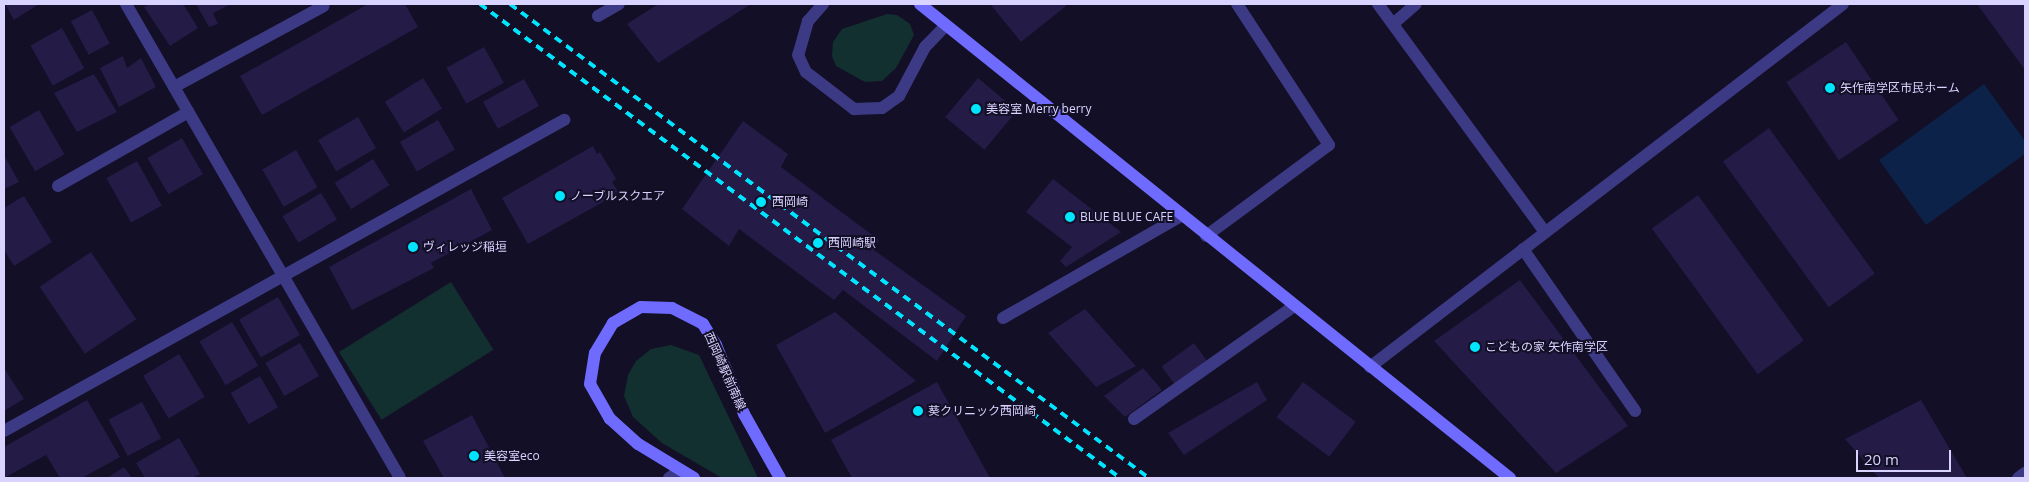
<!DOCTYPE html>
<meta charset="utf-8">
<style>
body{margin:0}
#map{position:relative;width:2029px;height:482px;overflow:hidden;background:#130f26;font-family:"Open Sans","Noto Sans JP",sans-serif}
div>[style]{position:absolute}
.green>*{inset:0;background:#12302f;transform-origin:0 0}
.water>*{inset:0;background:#0c2248}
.building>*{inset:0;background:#241b47;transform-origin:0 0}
.lane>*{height:12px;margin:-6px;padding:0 6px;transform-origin:6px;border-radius:6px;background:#3d3a85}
.street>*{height:12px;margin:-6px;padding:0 6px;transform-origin:6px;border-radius:6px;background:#3d3a85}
.secondary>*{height:12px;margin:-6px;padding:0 6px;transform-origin:6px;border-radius:6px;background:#6f6bff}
.rail>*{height:4px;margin-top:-2px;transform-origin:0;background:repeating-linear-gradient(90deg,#00e5ff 0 8px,transparent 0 14px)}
.dots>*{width:14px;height:14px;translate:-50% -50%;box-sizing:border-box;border:2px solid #130f26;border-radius:50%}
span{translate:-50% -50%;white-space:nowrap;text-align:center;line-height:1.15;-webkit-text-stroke:4px #130f26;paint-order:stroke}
.poi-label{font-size:12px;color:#d9d4ff}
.left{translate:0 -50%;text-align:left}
.street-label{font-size:12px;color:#d9d4ff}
.frame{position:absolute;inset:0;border:5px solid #d9d4ff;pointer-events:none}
.scale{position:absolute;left:1856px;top:450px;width:95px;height:22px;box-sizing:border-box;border:2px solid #d9d4ff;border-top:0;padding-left:6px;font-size:15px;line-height:18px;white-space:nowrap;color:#d9d4ff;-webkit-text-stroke:4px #130f26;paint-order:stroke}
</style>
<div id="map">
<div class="green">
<div style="clip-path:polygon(887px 14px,897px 15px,910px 24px,914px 35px,896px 68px,882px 81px,865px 82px,836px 66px,832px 56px,833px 42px,842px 29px)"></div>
<div style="left:451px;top:282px;width:80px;height:132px;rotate:58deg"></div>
<div style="clip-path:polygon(671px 345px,699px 355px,758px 478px,722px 478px,662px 443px,633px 417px,624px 396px,628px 375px,636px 361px,651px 349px)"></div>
</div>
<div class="water">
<div style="clip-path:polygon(1984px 84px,2025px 141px,2025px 154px,1926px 225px,1879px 160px)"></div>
</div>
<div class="building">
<div style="clip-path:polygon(5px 4px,39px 4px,14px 20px)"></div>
<div style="clip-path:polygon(150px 4px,183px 4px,198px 28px,170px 46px,144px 7px)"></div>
<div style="clip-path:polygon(196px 4px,231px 4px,213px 13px,218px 24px,209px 27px)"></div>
<div style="clip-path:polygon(368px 4px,405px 4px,418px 27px,262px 115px,240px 76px)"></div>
<div style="clip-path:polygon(658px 4px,751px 4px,658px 63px,627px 24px)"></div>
<div style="clip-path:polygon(990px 4px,1064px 4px,1066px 6px,1021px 42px)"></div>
<div style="clip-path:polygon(1977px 4px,2025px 4px,2025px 70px)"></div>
<div style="left:92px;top:10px;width:38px;height:24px;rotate:62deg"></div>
<div style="left:62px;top:28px;width:46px;height:36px;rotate:61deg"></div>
<div style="left:1846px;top:42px;width:94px;height:72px;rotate:56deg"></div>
<div style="left:484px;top:47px;width:41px;height:43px;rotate:61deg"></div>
<div style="clip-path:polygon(123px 56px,127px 68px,141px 58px,156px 87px,119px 107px,100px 68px)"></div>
<div style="clip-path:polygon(94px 74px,117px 112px,77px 132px,54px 93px)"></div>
<div style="left:423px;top:78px;width:36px;height:45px;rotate:58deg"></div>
<div style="left:978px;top:78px;width:51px;height:51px;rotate:40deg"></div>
<div style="left:524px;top:79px;width:31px;height:47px;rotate:61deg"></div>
<div style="left:39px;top:110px;width:51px;height:34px;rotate:60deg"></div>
<div style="left:358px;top:117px;width:36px;height:46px;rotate:60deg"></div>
<div style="left:438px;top:120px;width:34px;height:44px;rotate:60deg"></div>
<div style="clip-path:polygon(743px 121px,788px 154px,781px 167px,879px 240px,874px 250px,966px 316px,937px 361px,843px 290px,834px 300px,739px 229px,729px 246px,682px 209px)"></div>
<div style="left:1769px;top:128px;width:180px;height:57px;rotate:54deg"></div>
<div style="left:182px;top:138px;width:42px;height:40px;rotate:60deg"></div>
<div style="clip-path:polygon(593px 146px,597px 154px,600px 152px,616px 179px,612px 182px,619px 193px,528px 244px,502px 198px)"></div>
<div style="left:296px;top:150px;width:43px;height:39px;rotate:60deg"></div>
<div style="clip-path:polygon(4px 155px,19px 182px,4px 189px)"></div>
<div style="left:373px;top:159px;width:31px;height:45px;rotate:58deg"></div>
<div style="left:137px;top:161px;width:51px;height:35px;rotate:61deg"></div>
<div style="clip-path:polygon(1053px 179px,1121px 232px,1066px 267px,1060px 261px,1072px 247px,1026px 212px)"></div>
<div style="clip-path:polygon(471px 189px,492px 230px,431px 263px,434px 268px,352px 310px,329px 267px)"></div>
<div style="left:321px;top:193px;width:31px;height:45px;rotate:59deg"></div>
<div style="left:1698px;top:195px;width:180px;height:57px;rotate:54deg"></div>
<div style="clip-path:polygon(24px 196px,52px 242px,14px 266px,4px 250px,4px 208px)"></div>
<div style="left:91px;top:252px;width:81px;height:62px;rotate:56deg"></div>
<div style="clip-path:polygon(1520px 280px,1628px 426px,1556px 473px,1434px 341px)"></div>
<div style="left:278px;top:297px;width:44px;height:45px;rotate:60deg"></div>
<div style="clip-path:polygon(1085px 309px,1136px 366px,1096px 387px,1048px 333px)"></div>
<div style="clip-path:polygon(835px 312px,916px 381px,825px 433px,776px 345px)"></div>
<div style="left:232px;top:322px;width:51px;height:38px;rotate:59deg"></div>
<div style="left:300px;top:343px;width:38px;height:40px;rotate:60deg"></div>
<div style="left:1194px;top:343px;width:22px;height:40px;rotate:54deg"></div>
<div style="left:179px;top:354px;width:50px;height:42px;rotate:59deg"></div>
<div style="clip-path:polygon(4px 368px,24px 399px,4px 411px)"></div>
<div style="clip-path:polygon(1143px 368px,1162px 390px,1125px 417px,1104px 396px)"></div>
<div style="left:260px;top:376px;width:36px;height:34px;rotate:60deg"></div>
<div style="clip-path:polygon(937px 382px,990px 478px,852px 478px,831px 440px)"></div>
<div style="clip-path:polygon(1257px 382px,1267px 400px,1184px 455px,1168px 433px)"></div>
<div style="left:1303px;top:382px;width:66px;height:44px;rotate:37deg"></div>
<div style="clip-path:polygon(87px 400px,120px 457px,82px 478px,60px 478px,46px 455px,4px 478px,4px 447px)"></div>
<div style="clip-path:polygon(1921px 400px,1967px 478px,1879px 478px,1845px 439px)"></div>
<div style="left:142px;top:402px;width:41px;height:38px;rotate:62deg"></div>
<div style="clip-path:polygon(472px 415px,505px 478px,444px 478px,423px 441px)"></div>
<div style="clip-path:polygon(179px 438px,200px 474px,192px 478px,145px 478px,136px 463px)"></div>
<div style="clip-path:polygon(124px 467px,132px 478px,107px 478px)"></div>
</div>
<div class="lane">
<div style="left:1523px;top:249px;width:197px;rotate:55.3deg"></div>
<div style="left:1003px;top:318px;width:205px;rotate:-29.8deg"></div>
<div style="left:1134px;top:419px;width:196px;rotate:-35.2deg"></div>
</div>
<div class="street">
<div style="left:126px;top:4px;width:547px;rotate:59.97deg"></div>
<div style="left:823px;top:4px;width:23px;rotate:131deg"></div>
<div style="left:808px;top:21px;width:35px;rotate:106deg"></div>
<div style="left:798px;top:55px;width:19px;rotate:65deg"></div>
<div style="left:806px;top:72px;width:61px;rotate:37.6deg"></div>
<div style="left:854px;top:109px;width:28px;rotate:-2deg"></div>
<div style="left:882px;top:108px;width:21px;rotate:-35deg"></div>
<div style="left:899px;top:96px;width:55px;rotate:-62deg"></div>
<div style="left:925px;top:47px;width:29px;rotate:-46deg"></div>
<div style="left:1378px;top:4px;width:283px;rotate:53.8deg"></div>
<div style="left:598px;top:16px;width:24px;rotate:-30deg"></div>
<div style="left:1393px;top:24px;width:30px;rotate:-41deg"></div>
<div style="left:174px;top:87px;width:170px;rotate:-28.4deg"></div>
<div style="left:58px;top:186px;width:150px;rotate:-29.6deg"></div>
<div style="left:1206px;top:236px;width:153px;rotate:-36.5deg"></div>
<div style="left:1329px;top:145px;width:168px;rotate:-123.1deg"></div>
<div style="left:1370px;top:367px;width:596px;rotate:-37.5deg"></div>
<div style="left:4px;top:431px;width:641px;rotate:-29.05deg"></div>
<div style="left:669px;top:478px;width:14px;rotate:-34deg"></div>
<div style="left:2018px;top:478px;width:9px;rotate:-36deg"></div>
</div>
<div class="secondary">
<div style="left:920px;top:4px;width:757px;rotate:38.78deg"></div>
<div style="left:694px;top:478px;width:66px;rotate:-148.7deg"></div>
<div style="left:638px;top:444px;width:38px;rotate:-138deg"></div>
<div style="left:610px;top:419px;width:40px;rotate:-119.7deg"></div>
<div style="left:590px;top:384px;width:31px;rotate:-81deg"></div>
<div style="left:595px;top:353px;width:35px;rotate:-59deg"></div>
<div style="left:613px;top:323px;width:32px;rotate:-30deg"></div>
<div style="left:641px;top:307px;width:31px;rotate:2deg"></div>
<div style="left:672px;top:308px;width:35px;rotate:27deg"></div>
<div style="left:703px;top:324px;width:25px;rotate:58deg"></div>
<div style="left:716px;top:345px;width:74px;rotate:67.9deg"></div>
<div style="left:744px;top:414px;width:73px;rotate:60.6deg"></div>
</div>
<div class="rail">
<div style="left:480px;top:4px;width:796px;rotate:36.52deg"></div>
<div style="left:510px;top:4px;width:796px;rotate:36.57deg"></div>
</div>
<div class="dots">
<div style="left:1830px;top:88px;background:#00e5ff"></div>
<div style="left:976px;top:109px;background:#00e5ff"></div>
<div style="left:560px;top:196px;background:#00e5ff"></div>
<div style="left:761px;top:202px;background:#00e5ff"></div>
<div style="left:1070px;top:217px;background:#00e5ff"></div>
<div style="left:818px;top:243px;background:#00e5ff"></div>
<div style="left:413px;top:247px;background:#00e5ff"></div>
<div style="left:1475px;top:347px;background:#00e5ff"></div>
<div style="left:918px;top:411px;background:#00e5ff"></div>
<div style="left:474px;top:456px;background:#00e5ff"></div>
</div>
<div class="poi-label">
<span class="left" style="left:1840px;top:88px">矢作南学区市民ホーム</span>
<span class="left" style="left:986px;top:109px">美容室 Merry berry</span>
<span class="left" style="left:570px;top:196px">ノーブルスクエア</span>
<span class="left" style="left:772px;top:202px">西岡崎</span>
<span class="left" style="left:1080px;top:217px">BLUE BLUE CAFE</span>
<span class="left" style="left:828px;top:243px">西岡崎駅</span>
<span class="left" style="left:423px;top:247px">ヴィレッジ稲垣</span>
<span class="left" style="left:1485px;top:347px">こどもの家 矢作南学区</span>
<span class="left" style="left:928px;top:411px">葵クリニック西岡崎</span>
<span class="left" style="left:484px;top:456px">美容室eco</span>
</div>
<div class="street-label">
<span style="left:725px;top:371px;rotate:66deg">西岡崎駅前南線</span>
</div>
<div class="frame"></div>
<div class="scale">20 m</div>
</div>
